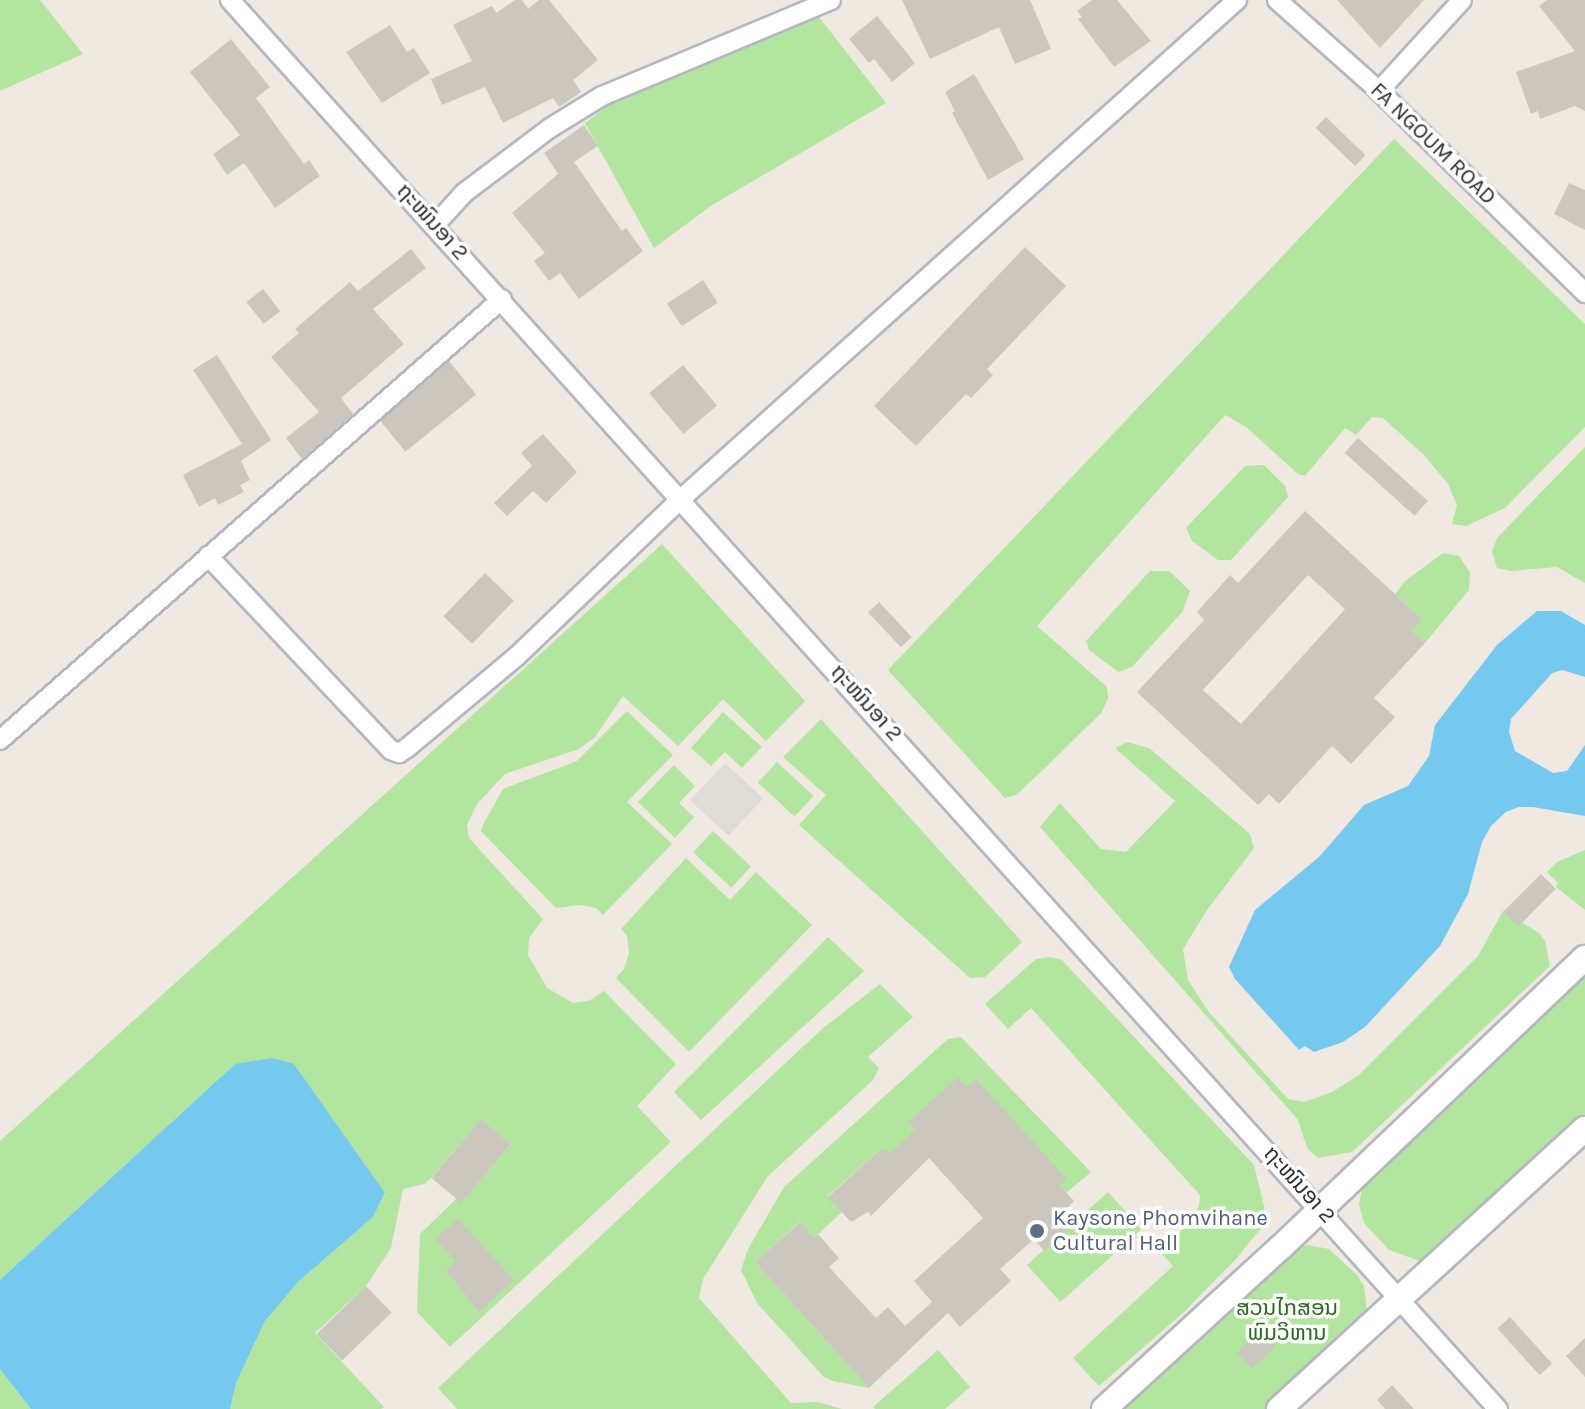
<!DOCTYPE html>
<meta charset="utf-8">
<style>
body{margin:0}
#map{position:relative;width:1585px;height:1409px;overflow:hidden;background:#efe9e1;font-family:Karla,"Noto Sans Lao",sans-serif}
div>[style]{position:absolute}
.green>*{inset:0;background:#b2e59e;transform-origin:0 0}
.plaza>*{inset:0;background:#dfdcd7;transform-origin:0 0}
.water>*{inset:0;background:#75c9ef}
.building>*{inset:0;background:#cbc7bf;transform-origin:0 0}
.roads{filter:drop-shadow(2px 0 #b4b6c1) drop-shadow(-2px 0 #b4b6c1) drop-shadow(0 2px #b4b6c1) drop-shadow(0 -2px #b4b6c1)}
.minor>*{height:18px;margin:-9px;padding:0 9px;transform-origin:9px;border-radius:9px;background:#fff}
.tertiary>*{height:24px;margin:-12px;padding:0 12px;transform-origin:12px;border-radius:12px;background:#fff}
.dots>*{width:22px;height:22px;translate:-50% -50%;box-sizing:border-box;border:4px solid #fff;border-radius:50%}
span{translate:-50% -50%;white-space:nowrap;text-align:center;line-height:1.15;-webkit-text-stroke:7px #fff;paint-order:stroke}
.street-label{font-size:22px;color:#2e2e2e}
.service-label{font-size:22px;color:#4e5e75}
.left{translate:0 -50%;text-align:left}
.park-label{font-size:22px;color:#286d1b}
</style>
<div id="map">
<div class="green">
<div style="clip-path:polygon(0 0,40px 0,83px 54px,0 91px)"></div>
<div style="clip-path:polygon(819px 17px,886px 103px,712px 205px,654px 248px,585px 123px,609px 105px)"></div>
<div style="clip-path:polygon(1394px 139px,1585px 324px,1585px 427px,1505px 508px,1466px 526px,1452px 524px,1457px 505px,1448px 484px,1424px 455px,1383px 418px,1372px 417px,1356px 435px,1345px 428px,1305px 476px,1298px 474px,1246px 427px,1225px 415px,1037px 626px,1107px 687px,1108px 698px,1102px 712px,1043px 770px,1016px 795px,1005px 798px,888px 670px)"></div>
<div style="clip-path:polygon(1585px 447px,1585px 583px,1557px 567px,1511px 571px,1497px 568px,1492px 551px,1497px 538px)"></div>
<div style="clip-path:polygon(1264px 465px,1285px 486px,1288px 497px,1231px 560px,1218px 560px,1192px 541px,1186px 528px,1245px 466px)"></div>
<div style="clip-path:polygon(662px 544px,805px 701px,766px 741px,723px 699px,678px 746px,623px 696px,595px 737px,579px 749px,505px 774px,477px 804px,467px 825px,469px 838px,543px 919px,529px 938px,528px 955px,547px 988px,573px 1003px,589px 1001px,604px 991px,676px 1064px,637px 1106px,671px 1142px,450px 1347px,417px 1312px,420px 1234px,456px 1199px,462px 1202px,511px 1144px,481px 1119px,431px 1178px,424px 1184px,403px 1189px,391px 1248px,366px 1286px,315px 1333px,384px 1407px,381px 1409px,230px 1409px,236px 1383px,265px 1321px,299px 1281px,373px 1217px,385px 1194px,294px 1064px,235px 1064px,0 1280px,0 1141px)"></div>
<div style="clip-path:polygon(1443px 553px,1459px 556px,1470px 572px,1469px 590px,1425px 643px,1412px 630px,1422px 619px,1395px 594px,1405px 581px)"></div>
<div style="clip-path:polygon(1150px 571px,1169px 571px,1190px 591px,1183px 611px,1132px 667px,1118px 672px,1089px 650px,1086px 641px)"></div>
<div style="clip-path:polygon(627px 711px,673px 755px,627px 802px,672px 844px,603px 915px,596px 908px,581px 905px,556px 908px,481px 831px,483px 825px,503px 789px,577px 761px)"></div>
<div style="clip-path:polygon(723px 712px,762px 747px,742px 768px,725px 752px,711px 766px,691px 748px)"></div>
<div style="clip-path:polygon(821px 719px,1022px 942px,985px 977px,970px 978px,799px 825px,826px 795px,783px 757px)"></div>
<div style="clip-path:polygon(1127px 742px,1149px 748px,1250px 834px,1254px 848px,1207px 910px,1183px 949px,1188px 980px,1208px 1011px,1288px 1099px,1304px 1102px,1332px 1092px,1359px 1075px,1478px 956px,1503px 911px,1539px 933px,1545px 941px,1550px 966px,1352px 1152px,1318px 1158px,1307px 1148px,1298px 1120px,1040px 827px,1060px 803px,1101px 849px,1126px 852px,1175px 801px,1115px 748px)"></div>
<div style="left:777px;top:762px;width:50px;height:28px;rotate:43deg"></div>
<div style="clip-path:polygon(674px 765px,695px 786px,679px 803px,694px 817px,675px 838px,638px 802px)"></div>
<div style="left:713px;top:831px;width:52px;height:29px;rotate:43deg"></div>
<div style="clip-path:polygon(1585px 850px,1585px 910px,1556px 887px,1558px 883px,1547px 872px,1557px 862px)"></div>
<div style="clip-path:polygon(686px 858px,730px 900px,756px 872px,812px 925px,689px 1052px,616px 978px,624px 969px,629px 953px,627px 936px,621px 929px)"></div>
<div style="clip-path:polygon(828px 937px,864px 971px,701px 1120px,674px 1092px)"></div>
<div style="clip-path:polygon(1050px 957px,1062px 960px,1254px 1165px,1264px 1206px,1266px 1222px,1236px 1259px,1184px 1312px,1099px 1386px,1073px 1358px,1173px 1266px,1160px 1252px,1186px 1226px,1199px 1206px,1200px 1195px,1031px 1008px,1008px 1029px,985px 1004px,1036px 959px)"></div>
<div style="clip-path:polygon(1585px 974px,1585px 1114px,1436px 1252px,1420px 1261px,1389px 1250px,1364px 1223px,1359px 1204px,1362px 1189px,1372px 1173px)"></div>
<div style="clip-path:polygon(880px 984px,913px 1017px,868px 1057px,879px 1068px,873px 1080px,768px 1176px,703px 1279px,699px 1298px,791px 1403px,818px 1402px,842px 1409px,457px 1409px,438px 1388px,822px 1029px)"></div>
<div style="clip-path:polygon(961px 1037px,1091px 1172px,1066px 1193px,967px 1087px,909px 1122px,915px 1130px,897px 1162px,883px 1147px,828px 1196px,842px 1212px,814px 1238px,799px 1222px,755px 1262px,869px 1388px,833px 1381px,824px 1377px,757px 1303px,741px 1270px,748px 1249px,784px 1187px,948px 1039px)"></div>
<div style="left:1108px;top:1192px;width:50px;height:109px;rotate:48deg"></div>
<div style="clip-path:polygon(1308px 1245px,1329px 1249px,1357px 1275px,1364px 1286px,1367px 1311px,1361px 1322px,1266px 1409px,1117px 1409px,1294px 1248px)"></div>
<div style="clip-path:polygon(938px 1350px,970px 1387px,945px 1409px,875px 1409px,873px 1407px)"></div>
<div style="clip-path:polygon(0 1369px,31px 1409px,0 1409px)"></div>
</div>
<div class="plaza">
<div style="left:725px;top:763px;width:52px;height:51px;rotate:43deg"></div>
</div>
<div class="water">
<div style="clip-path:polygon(1537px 611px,1561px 611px,1585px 625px,1585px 677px,1562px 670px,1552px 673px,1511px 719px,1509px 732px,1515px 751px,1553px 773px,1567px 771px,1585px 745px,1585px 816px,1533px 807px,1519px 807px,1506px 812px,1491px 826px,1482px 842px,1468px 894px,1440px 946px,1365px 1027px,1343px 1042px,1314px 1052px,1305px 1046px,1299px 1050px,1235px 979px,1229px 967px,1255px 910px,1319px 857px,1364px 805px,1408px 786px,1429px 756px,1435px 725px,1497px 645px)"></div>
<div style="clip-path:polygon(272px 1058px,294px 1064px,385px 1193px,373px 1217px,299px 1281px,265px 1321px,236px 1383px,230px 1409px,31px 1409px,0 1369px,0 1280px,235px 1064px)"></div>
</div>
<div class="building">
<div style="clip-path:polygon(515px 0,522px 0,528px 9px,539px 0,549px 0,598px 60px,573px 80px,581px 92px,559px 107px,553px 98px,503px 123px,485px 87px,442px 105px,431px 79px,472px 61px,453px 25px,492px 6px,496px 13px)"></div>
<div style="clip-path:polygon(902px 0,1030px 0,1051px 49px,1015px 64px,999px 27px,930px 59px)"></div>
<div style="clip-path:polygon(1092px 0,1117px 0,1151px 41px,1114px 67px,1078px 19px,1082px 17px,1077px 11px)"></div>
<div style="clip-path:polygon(1337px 0,1424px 0,1380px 48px)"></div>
<div style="clip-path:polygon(1547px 0,1585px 0,1585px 111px,1575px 106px,1540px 119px,1538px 111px,1531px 114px,1516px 72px,1575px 51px,1539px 6px)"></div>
<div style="clip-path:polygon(877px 16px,915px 63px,892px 82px,874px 59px,869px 63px,849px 39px)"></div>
<div style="clip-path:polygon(390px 25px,407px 52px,414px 48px,430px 73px,382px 103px,346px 52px)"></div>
<div style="clip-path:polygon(231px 39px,270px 87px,256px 98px,304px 164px,309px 160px,320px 176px,275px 208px,244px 163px,227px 175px,213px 154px,240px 135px,190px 72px)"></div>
<div style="clip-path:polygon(974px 74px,1024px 159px,988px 180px,952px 113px,955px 111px,945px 92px)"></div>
<div style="left:1326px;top:117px;width:55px;height:15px;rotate:44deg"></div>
<div style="clip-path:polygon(584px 125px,598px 146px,574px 162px,622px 231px,626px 228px,643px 251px,579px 299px,560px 273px,549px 281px,534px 261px,545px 253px,512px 213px,558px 174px,544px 153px)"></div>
<div style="clip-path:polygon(1569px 183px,1585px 190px,1585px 230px,1554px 214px)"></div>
<div style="clip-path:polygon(1025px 247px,1066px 286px,987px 369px,993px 375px,971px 398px,966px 394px,916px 446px,874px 406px)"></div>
<div style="clip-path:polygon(411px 249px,426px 268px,373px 309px,404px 344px,341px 398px,353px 414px,302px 459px,286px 438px,319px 412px,271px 357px,299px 333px,295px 329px,350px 282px,358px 291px)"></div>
<div style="left:703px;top:280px;width:27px;height:43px;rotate:57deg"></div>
<div style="left:263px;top:289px;width:28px;height:21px;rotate:52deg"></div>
<div style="clip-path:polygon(217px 355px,271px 440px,241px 461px,250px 480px,240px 485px,244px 492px,218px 505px,215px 498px,199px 507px,183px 475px,242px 444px,193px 370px)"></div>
<div style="left:449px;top:361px;width:43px;height:91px;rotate:51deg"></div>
<div style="left:683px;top:365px;width:53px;height:44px;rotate:50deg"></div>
<div style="clip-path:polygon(543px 434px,577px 472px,546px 503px,533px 491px,507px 516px,494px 503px,532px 466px,521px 453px)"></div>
<div style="left:1358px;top:438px;width:94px;height:20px;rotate:42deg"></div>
<div style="clip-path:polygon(evenodd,1305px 511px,1422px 619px,1412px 630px,1425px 643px,1374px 698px,1395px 717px,1351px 764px,1332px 746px,1279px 804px,1269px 794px,1258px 805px,1137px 692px,1204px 620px,1197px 612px,1230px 575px,1238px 583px,1305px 511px,1308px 575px,1345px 609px,1241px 724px,1203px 690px,1308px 575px)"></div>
<div style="left:485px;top:573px;width:40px;height:60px;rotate:44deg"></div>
<div style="left:879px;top:602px;width:48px;height:15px;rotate:47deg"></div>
<div style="left:1541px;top:874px;width:21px;height:53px;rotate:45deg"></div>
<div style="clip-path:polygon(958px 1077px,967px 1087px,976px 1079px,1067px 1179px,1060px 1186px,1074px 1201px,1067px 1208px,1078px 1219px,1044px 1251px,1034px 1239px,1000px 1269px,1011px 1281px,960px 1327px,948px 1313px,869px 1388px,755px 1262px,800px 1222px,814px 1238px,818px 1234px,839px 1258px,829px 1267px,876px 1318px,888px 1307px,905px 1326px,932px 1302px,914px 1281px,983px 1218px,929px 1158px,871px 1216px,868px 1212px,851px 1222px,828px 1197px,883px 1147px,890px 1154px,915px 1130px,908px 1122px)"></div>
<div style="left:481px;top:1119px;width:39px;height:77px;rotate:40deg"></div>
<div style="clip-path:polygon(458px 1219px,514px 1280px,479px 1312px,446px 1270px,456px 1261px,435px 1239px)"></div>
<div style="left:366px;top:1286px;width:37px;height:69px;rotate:46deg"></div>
<div style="left:1510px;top:1317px;width:63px;height:17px;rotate:48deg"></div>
<div style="left:1261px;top:1330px;width:22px;height:33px;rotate:47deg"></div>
<div style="clip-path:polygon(1585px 1338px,1585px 1377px,1566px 1356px)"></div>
<div style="clip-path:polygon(1392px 1385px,1414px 1409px,1385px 1409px,1377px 1400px)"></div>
</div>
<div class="roads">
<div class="minor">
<div style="left:230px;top:0;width:1896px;rotate:48.02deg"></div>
<div style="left:1277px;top:0;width:137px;rotate:41.7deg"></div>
<div style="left:1379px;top:91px;width:289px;rotate:44.4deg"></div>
<div style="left:1379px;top:91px;width:123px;rotate:-47.6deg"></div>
<div style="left:435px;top:225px;width:43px;rotate:-47.8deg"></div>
<div style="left:464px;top:193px;width:108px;rotate:-37.1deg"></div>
<div style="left:550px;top:128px;width:61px;rotate:-31.6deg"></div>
<div style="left:602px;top:96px;width:248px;rotate:-22.7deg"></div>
<div style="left:208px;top:556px;width:267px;rotate:46.7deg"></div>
<div style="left:391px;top:750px;width:9px;rotate:21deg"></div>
<div style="left:399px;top:753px;width:9px;rotate:-32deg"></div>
<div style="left:407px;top:748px;width:143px;rotate:-39.9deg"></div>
<div style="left:517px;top:656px;width:228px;rotate:-43.8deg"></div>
<div style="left:682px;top:498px;width:746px;rotate:-41.9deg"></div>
<div style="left:0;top:740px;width:668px;rotate:-41.3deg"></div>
</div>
<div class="tertiary">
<div style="left:1104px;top:1409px;width:239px;rotate:-42.5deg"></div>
<div style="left:1280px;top:1248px;width:421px;rotate:-43.6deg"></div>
<div style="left:1279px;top:1409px;width:415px;rotate:-42.5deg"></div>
</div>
</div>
<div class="dots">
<div style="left:1037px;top:1231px;background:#5c6f8a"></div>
</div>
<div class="street-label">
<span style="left:1433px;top:144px;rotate:44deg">FA NGOUM ROAD</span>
<span style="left:432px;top:222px;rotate:48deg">ຖະໜົນອາ 2</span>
<span style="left:866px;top:703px;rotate:48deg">ຖະໜົນອາ 2</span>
<span style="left:1299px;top:1185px;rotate:48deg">ຖະໜົນອາ 2</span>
</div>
<div class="service-label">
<span class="left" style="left:1053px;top:1231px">Kaysone Phomvihane<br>Cultural Hall</span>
</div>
<div class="park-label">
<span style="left:1287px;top:1321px">ສວນໄກສອນ<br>ພົມວິຫານ</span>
</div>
</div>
